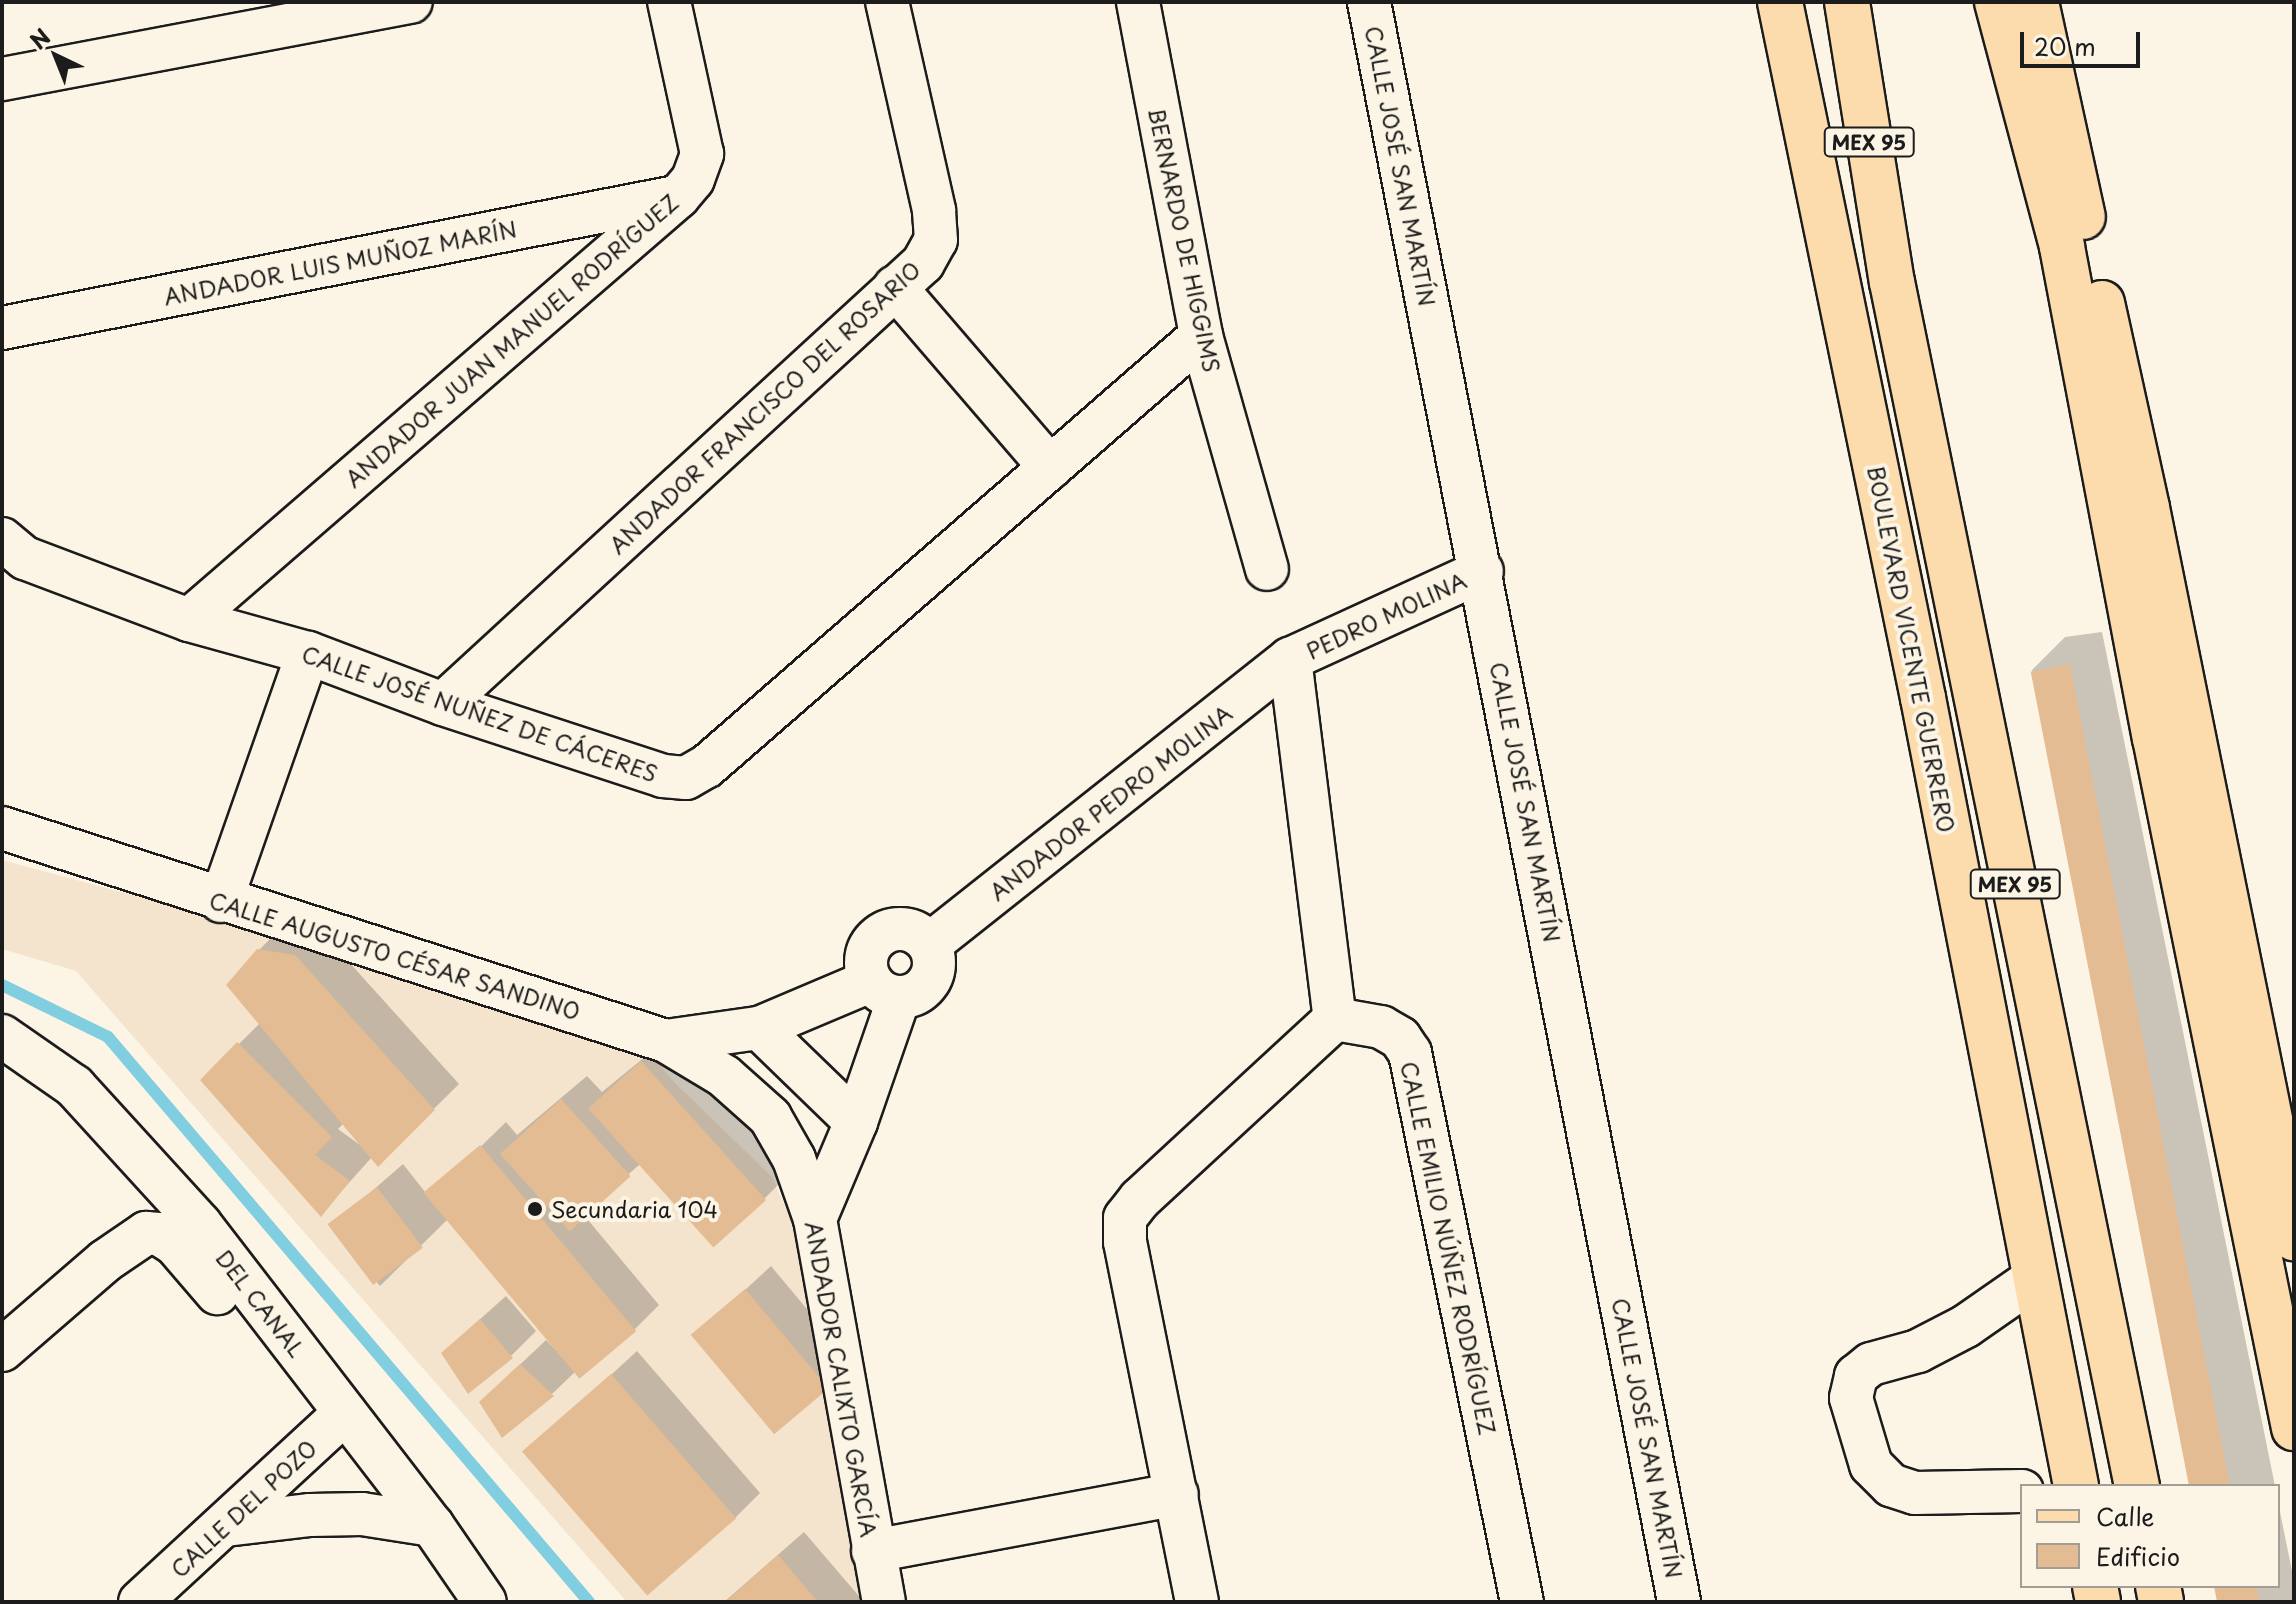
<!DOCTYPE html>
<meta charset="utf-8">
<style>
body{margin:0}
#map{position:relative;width:2296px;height:1604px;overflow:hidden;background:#fcf5e5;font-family:"Playpen Sans",sans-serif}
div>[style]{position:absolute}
.built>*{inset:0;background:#f5e4cd}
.shadow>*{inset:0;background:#0003}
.stream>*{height:12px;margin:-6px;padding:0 6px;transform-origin:6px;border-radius:6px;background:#82cee1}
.building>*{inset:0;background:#e4bc94;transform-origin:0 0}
.roads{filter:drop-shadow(2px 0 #1c1c1c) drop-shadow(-2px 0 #1c1c1c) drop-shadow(0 2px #1c1c1c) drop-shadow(0 -2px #1c1c1c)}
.minor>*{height:42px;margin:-21px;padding:0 21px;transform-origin:21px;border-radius:21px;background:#fcf5e5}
.minor>.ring{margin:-21px;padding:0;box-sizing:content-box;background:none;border:42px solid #fcf5e5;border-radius:50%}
.major>*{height:44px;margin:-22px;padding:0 22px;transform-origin:22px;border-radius:22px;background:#fcdcac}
.dots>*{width:22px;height:22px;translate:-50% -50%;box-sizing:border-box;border:4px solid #fcf5e5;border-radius:50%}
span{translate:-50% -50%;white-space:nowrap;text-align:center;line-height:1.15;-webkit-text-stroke:8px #fcf5e5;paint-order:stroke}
.shield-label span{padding:2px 6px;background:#fcf5e5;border:2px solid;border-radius:6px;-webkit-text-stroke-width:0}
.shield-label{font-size:20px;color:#1c1c1c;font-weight:700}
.street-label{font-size:22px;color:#1c1c1c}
.poi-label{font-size:22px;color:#1c1c1c}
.left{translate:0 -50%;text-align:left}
.frame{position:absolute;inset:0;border:4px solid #1c1c1c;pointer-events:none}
.legend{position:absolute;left:2020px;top:1484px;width:260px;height:104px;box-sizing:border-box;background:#fcf5e5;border:2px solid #a29e95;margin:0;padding:10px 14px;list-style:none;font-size:24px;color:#1c1c1c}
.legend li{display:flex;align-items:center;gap:16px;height:40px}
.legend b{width:40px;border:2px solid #a29e95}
.north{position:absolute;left:16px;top:16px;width:80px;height:80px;-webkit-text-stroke:6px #fcf5e5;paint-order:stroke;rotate:317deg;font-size:22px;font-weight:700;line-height:32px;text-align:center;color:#1c1c1c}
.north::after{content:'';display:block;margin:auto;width:28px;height:36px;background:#1c1c1c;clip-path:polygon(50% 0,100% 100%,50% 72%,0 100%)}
.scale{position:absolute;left:2020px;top:32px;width:120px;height:36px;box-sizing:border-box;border:4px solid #1c1c1c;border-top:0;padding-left:10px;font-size:24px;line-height:28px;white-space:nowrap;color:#1c1c1c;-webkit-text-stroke:6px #fcf5e5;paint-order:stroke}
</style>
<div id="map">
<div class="built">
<div style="clip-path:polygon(2px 860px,628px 1028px,675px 1083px,772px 1177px,800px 1240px,869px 1602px,627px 1602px,76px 971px,2px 949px)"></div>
</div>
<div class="shadow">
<div style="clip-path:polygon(2102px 632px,2275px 1486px,2196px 1486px,2032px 670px,2065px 637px)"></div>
<div style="clip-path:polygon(evenodd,284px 925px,320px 930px,459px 1084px,378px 1164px,372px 1157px,321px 1214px,203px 1080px,260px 1023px,259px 950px,284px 925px,344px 1123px,360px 1145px,338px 1129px,344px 1123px)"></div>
<div style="clip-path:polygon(668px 1038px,789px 1174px,764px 1199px,639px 1165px,583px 1214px,659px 1305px,634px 1330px,577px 1370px,552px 1394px,507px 1377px,546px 1340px,557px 1351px,560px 1349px,449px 1218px,380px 1286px,332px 1226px,403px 1164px,429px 1197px,506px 1122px,517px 1135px,587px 1076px,602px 1092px)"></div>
<div style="clip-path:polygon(771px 1266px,852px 1363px,827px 1388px,695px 1336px)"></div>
<div style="clip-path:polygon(506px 1296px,536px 1331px,511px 1356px,469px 1329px)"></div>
<div style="clip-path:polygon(637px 1351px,760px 1493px,735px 1518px,552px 1429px)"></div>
<div style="clip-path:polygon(2278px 1502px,2294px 1581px,2294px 1602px,2219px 1602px,2216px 1586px,2278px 1586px)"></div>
<div style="clip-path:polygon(804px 1532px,864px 1602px,724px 1602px)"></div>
</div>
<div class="stream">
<div style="left:2px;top:985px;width:118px;rotate:26.1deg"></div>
<div style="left:108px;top:1037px;width:742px;rotate:49.59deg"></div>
</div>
<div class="building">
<div style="left:2070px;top:664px;width:839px;height:40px;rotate:79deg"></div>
<div style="clip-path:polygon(257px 949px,295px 955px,435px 1110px,378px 1167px,226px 985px)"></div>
<div style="clip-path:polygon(237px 1042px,332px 1137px,315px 1155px,350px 1181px,321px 1217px,200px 1080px)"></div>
<div style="left:641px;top:1061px;width:187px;height:71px;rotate:48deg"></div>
<div style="left:561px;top:1099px;width:104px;height:82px;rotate:48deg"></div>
<div style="left:480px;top:1145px;width:243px;height:74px;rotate:50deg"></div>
<div style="left:377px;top:1187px;width:76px;height:62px;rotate:53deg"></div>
<div style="left:745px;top:1289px;width:130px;height:71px;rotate:50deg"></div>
<div style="clip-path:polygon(480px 1319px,513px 1358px,468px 1394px,441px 1353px)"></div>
<div style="clip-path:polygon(520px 1364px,554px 1396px,502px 1438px,479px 1402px)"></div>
<div style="left:611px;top:1374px;width:191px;height:118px;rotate:49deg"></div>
<div style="clip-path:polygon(778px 1555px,818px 1602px,725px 1602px)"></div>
<div style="clip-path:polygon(2214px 1586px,2256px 1586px,2260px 1602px,2217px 1602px)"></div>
</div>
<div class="roads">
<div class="minor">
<div style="left:1138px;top:2px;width:340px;rotate:79.3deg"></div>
<div style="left:1201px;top:336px;width:242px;rotate:74.2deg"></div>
<div style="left:1369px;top:2px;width:1630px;rotate:79.03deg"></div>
<div style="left:2px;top:79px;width:416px;rotate:-10.7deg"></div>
<div style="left:895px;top:287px;width:238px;rotate:49.3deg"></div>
<div style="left:2px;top:328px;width:687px;rotate:-11deg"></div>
<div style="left:2px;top:539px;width:30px;rotate:40deg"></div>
<div style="left:25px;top:558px;width:175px;rotate:20.7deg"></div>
<div style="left:189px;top:620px;width:123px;rotate:15.5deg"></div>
<div style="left:308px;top:653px;width:144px;rotate:20.7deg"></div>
<div style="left:443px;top:704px;width:231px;rotate:18.1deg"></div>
<div style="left:663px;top:776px;width:23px;rotate:5deg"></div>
<div style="left:686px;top:778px;width:24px;rotate:-30deg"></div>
<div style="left:707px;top:766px;width:655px;rotate:-41.04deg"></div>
<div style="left:189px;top:620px;width:647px;rotate:-40.86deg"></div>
<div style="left:678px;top:197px;width:23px;rotate:-50deg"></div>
<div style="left:693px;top:179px;width:27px;rotate:-70deg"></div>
<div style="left:702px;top:154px;width:156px;rotate:-102.2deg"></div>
<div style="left:1290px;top:659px;width:363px;rotate:82.9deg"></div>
<div style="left:443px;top:704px;width:652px;rotate:-42.58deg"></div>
<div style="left:923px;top:263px;width:26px;rotate:-61deg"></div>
<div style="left:936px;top:240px;width:30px;rotate:-94deg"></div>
<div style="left:934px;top:210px;width:213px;rotate:-102.7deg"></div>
<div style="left:2px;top:828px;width:697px;rotate:17.79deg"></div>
<div style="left:666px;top:1041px;width:68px;rotate:31.1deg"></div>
<div style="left:724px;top:1076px;width:62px;rotate:41.7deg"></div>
<div style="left:770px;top:1117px;width:48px;rotate:60.3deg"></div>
<div style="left:794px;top:1159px;width:64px;rotate:70.7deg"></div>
<div style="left:815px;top:1219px;width:389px;rotate:79.8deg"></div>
<div style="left:221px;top:901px;width:263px;rotate:-70.7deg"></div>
<div class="ring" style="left:866px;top:929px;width:26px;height:26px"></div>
<div style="left:930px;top:944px;width:459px;rotate:-38.4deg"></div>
<div style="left:1290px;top:659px;width:211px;rotate:-24.6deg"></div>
<div style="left:1335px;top:1019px;width:47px;rotate:9.9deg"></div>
<div style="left:1381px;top:1027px;width:22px;rotate:30deg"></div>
<div style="left:1400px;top:1038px;width:18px;rotate:56deg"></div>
<div style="left:1410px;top:1053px;width:560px;rotate:78.47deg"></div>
<div style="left:759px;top:1028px;width:135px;rotate:44.1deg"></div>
<div style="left:2px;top:1036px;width:88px;rotate:34.8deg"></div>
<div style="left:74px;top:1086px;width:187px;rotate:47.6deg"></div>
<div style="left:200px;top:1224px;width:380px;rotate:52.4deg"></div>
<div style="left:432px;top:1525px;width:93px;rotate:55.5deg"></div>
<div style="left:666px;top:1041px;width:94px;rotate:-8deg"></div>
<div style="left:759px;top:1028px;width:121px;rotate:-22.9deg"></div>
<div style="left:815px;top:1219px;width:105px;rotate:-67.1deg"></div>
<div style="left:856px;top:1122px;width:131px;rotate:-70.9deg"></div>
<div style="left:2px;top:1350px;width:136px;rotate:-40.8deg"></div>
<div style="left:105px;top:1261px;width:50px;rotate:-34.3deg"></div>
<div style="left:146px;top:1233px;width:13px;rotate:4deg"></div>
<div style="left:159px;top:1234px;width:19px;rotate:32deg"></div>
<div style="left:175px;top:1244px;width:65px;rotate:49.4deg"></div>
<div style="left:2022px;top:1491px;width:107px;rotate:178.9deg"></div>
<div style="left:1915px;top:1493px;width:25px;rotate:-162deg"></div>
<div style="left:1891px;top:1485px;width:28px;rotate:-135deg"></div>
<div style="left:1871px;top:1465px;width:70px;rotate:-106.6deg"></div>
<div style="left:1851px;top:1398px;width:23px;rotate:-77deg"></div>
<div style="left:1856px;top:1376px;width:19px;rotate:-39deg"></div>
<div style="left:1871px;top:1364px;width:49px;rotate:-15.5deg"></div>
<div style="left:1918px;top:1351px;width:54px;rotate:-27.5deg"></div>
<div style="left:1966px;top:1326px;width:84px;rotate:-34.8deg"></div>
<div style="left:226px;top:1525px;width:85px;rotate:-6.8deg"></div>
<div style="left:310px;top:1515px;width:52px;rotate:-1.1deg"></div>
<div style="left:362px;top:1514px;width:71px;rotate:8.9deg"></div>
<div style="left:873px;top:1551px;width:309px;rotate:-10.6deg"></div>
<div style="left:140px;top:1602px;width:279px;rotate:-42.7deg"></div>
<div style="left:1197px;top:1602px;width:367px;rotate:-101.3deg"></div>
<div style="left:1125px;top:1242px;width:24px;rotate:-90deg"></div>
<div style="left:1125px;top:1218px;width:24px;rotate:-52deg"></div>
<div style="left:1140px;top:1199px;width:265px;rotate:-42.7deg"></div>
</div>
<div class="major">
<div style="left:1780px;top:2px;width:711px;rotate:78.39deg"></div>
<div style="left:1923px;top:698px;width:803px;rotate:79.01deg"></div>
<div style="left:1847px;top:2px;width:284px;rotate:80.9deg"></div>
<div style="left:1892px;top:282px;width:1229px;rotate:78.5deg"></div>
<div style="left:1997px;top:2px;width:253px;rotate:75.1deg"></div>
<div style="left:2062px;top:247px;width:500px;rotate:79.3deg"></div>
<div style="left:2155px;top:738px;width:704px;rotate:78.61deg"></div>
<div style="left:2036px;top:2px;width:220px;rotate:77.7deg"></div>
<div style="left:2102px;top:303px;width:210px;rotate:77.6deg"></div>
<div style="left:2147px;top:508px;width:745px;rotate:78.61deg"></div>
<div style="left:2095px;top:1586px;width:16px;rotate:79deg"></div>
<div style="left:2158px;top:1586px;width:16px;rotate:79deg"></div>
</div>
</div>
<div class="dots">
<div style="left:535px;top:1209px;background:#1c1c1c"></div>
</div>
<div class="shield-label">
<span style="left:1869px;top:142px">MEX 95</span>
<span style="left:2015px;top:884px">MEX 95</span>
</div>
<div class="street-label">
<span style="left:1401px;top:166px;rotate:79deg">CALLE JOSÉ SAN MARTÍN</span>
<span style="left:1185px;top:240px;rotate:78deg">BERNARDO DE HIGGIMS</span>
<span style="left:340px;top:262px;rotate:-11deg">ANDADOR LUIS MUÑOZ MARÍN</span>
<span style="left:511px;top:340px;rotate:-41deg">ANDADOR JUAN MANUEL RODRÍGUEZ</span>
<span style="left:764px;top:407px;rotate:-43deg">ANDADOR FRANCISCO DEL ROSARIO</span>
<span style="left:1386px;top:615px;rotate:-25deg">PEDRO MOLINA</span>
<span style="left:1912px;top:649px;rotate:79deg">BOULEVARD VICENTE GUERRERO</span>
<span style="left:480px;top:713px;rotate:19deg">CALLE JOSÉ NUÑEZ DE CÁCERES</span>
<span style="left:1110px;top:802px;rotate:-38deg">ANDADOR PEDRO MOLINA</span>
<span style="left:1526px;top:802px;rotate:79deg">CALLE JOSÉ SAN MARTÍN</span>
<span style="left:395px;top:955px;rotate:17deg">CALLE AUGUSTO CÉSAR SANDINO</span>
<span style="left:1449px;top:1248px;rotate:78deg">CALLE EMILIO NÚÑEZ RODRÍGUEZ</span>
<span style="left:261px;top:1303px;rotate:52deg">DEL CANAL</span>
<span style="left:842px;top:1379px;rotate:80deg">ANDADOR CALIXTO GARCÍA</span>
<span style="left:1648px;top:1438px;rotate:79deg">CALLE JOSÉ SAN MARTÍN</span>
<span style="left:243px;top:1508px;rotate:-43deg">CALLE DEL POZO</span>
</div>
<div class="poi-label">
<span class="left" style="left:551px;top:1209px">Secundaria 104</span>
</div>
<div class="frame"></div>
<ul class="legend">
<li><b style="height:10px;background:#fcdcac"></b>Calle</li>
<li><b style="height:22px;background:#e4bc94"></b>Edificio</li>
</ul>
<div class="north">N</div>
<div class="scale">20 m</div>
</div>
